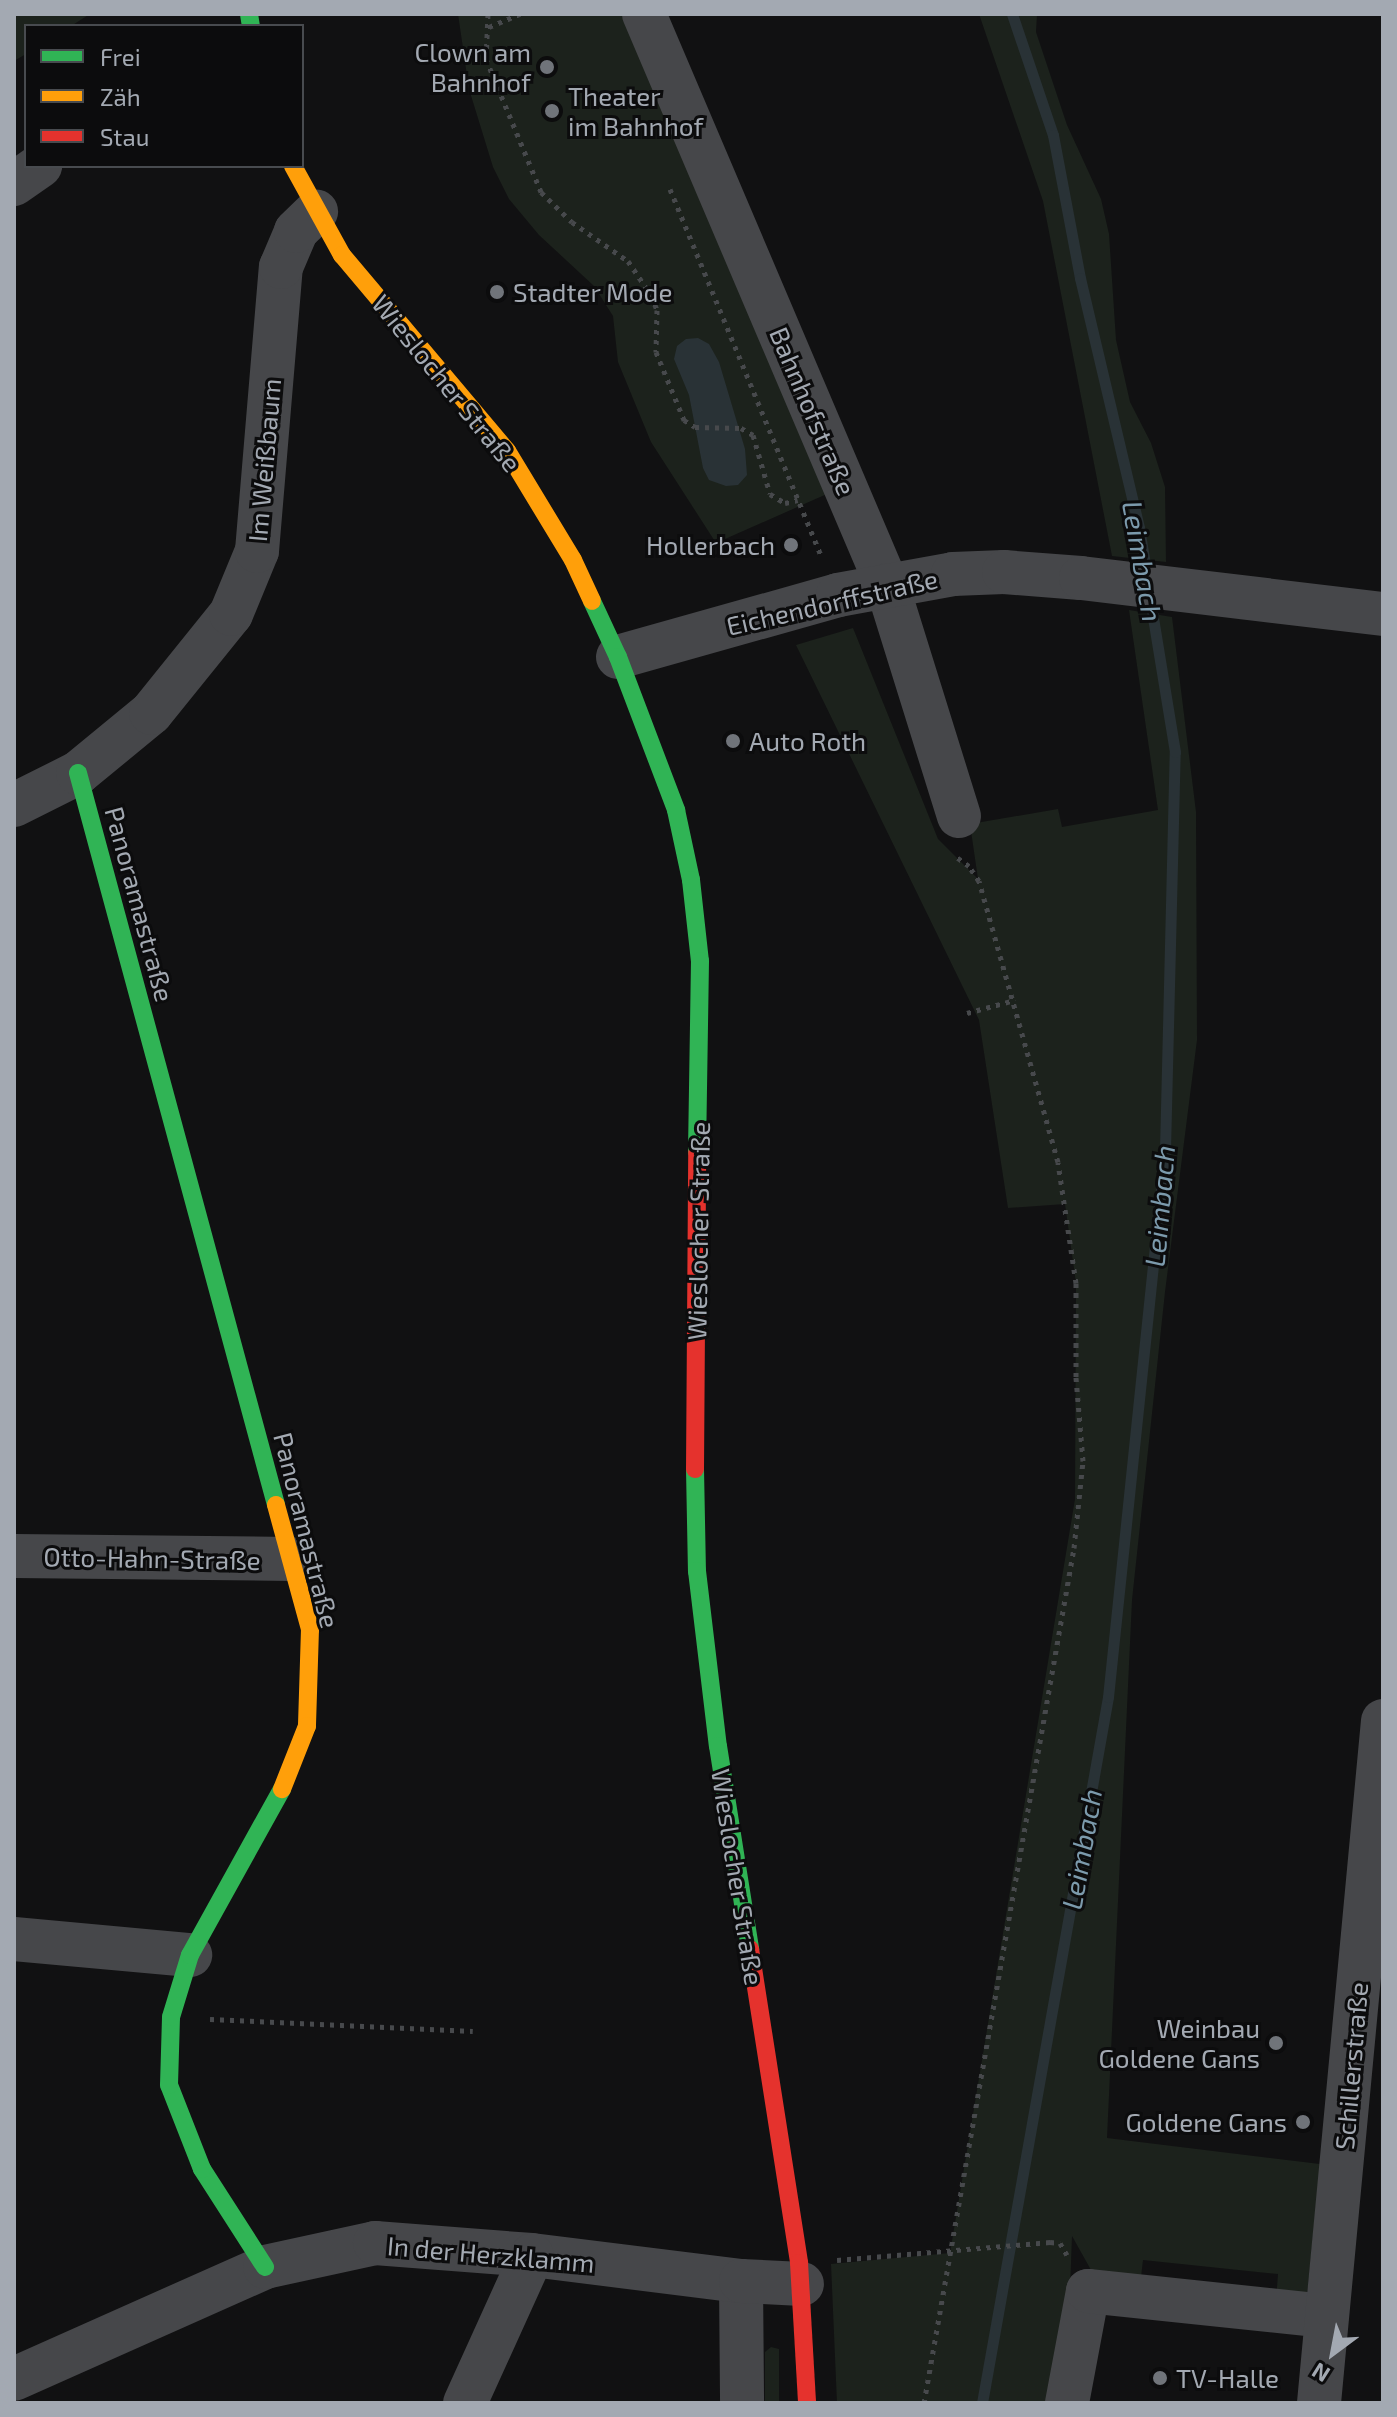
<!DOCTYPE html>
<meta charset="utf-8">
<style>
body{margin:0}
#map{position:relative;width:1397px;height:2417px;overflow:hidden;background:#111112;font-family:"Exo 2",sans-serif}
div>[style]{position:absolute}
.green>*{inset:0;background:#1c221c}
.water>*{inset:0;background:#293236}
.stream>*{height:11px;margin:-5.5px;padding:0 5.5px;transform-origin:5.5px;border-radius:5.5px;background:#293236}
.path>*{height:5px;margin-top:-2.5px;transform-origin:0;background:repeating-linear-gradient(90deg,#47494c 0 4px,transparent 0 10px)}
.street>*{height:44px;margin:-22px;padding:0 22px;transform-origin:22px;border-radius:22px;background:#46474a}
.fast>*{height:18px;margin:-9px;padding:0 9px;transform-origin:9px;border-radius:9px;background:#30b455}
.slow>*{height:18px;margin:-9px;padding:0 9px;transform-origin:9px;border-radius:9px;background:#ff9f0a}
.jam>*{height:18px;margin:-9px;padding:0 9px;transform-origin:9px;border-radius:9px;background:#e5322d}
.dots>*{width:22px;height:22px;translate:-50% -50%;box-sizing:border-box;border:4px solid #0c0c0d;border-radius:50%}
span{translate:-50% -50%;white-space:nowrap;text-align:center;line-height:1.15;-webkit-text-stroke:6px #0c0c0d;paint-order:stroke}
.poi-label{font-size:26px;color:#a3a9b2}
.right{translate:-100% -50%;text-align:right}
.left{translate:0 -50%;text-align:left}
.street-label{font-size:26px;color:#a3a9b2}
.water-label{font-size:28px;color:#7c9aac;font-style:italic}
.frame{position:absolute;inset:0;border:16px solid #a3a9b2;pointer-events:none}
.legend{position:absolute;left:24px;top:24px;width:280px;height:144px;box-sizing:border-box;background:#0c0c0d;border:2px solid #484b4f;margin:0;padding:10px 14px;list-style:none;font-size:24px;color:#a3a9b2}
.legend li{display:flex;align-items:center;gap:16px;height:40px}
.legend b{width:40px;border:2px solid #484b4f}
.north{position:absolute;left:1293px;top:2313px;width:80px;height:80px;-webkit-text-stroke:6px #0c0c0d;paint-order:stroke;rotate:212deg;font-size:22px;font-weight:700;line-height:32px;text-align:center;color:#a3a9b2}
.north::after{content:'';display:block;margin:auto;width:28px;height:36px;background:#a3a9b2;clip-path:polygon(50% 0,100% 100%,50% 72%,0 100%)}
</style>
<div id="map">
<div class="green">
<div style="clip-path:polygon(14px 14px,90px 14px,71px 26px,26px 26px,26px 54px,14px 61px)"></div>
<div style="clip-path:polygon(458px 14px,644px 14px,845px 486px,716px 543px,651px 442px,618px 362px,613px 316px,594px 286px,539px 235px,509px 199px,493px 167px,469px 89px)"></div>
<div style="clip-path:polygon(979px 14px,1037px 14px,1036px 32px,1067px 125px,1101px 199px,1109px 234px,1116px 340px,1130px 402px,1151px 443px,1165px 487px,1166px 562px,1112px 556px,1043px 201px)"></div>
<div style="clip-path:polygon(1129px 610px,1172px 617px,1196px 812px,1197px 1040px,1165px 1292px,1132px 1600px,1107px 2138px,1320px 2164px,1307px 2296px,1276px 2301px,1278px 2274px,1143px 2260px,1140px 2286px,1091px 2270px,1072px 2236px,1070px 2290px,1052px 2403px,837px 2403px,831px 2264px,950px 2253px,1075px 1499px,1076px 1283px,1065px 1204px,1008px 1208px,979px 1020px,796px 645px,853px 628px,938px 839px,978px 879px,970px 824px,1058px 809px,1062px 827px,1158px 810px)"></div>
<div style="clip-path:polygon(771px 2347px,779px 2349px,779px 2403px,765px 2403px,765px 2352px)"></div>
</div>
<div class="water">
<div style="clip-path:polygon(698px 338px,709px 344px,719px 362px,745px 449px,747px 475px,738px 485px,726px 486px,709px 480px,703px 468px,689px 395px,674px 359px,677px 346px,686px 339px)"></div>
</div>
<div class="stream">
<div style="left:1012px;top:14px;width:128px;rotate:71.3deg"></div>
<div style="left:1053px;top:135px;width:146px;rotate:79.3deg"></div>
<div style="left:1080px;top:278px;width:257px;rotate:76.7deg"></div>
<div style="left:1139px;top:528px;width:49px;rotate:80.5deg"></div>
<div style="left:982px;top:2403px;width:717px;rotate:-79.88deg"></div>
<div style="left:1108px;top:1697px;width:550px;rotate:-84.05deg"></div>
<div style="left:1165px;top:1150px;width:398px;rotate:-88.6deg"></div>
<div style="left:1175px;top:752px;width:161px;rotate:-99.3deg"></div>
</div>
<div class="path">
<div style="left:488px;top:14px;width:45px;rotate:92.5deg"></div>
<div style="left:486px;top:59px;width:144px;rotate:67.5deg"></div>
<div style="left:541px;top:192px;width:43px;rotate:44.1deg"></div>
<div style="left:572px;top:222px;width:68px;rotate:34.9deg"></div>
<div style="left:628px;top:261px;width:41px;rotate:55.9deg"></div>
<div style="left:651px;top:295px;width:16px;rotate:68deg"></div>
<div style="left:657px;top:310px;width:42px;rotate:91.4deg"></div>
<div style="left:656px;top:352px;width:74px;rotate:67.6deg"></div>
<div style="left:684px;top:420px;width:13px;rotate:32deg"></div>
<div style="left:695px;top:427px;width:46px;rotate:1.2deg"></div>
<div style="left:741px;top:428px;width:14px;rotate:30deg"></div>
<div style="left:753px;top:435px;width:61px;rotate:73.9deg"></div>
<div style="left:770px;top:494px;width:17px;rotate:31deg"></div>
<div style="left:785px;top:503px;width:13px;rotate:-13deg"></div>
<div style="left:489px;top:27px;width:34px;rotate:-23deg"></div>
<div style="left:670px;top:189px;width:398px;rotate:67.6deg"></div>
<div style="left:967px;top:1013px;width:50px;rotate:-15.2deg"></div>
<div style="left:210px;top:2019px;width:263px;rotate:2.6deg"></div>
<div style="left:837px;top:2260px;width:214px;rotate:-4.8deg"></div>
<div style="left:1050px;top:2242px;width:10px;rotate:6deg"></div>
<div style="left:1060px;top:2243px;width:14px;rotate:60deg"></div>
<div style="left:924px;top:2403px;width:868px;rotate:-80.05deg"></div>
<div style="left:1074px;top:1548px;width:87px;rotate:-84.1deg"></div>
<div style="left:1083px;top:1461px;width:84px;rotate:-94.8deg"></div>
<div style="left:1076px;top:1377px;width:94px;rotate:-90deg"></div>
<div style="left:1076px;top:1283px;width:122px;rotate:-98.5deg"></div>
<div style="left:1058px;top:1162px;width:292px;rotate:-105.7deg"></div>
<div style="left:979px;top:881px;width:18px;rotate:-124deg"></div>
<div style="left:969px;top:866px;width:17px;rotate:-144deg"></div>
</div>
<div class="street">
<div style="left:644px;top:14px;width:621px;rotate:66.95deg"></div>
<div style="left:887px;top:585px;width:242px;rotate:72.7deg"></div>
<div style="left:14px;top:184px;width:32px;rotate:-35deg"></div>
<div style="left:618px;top:657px;width:229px;rotate:-15.7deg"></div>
<div style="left:838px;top:595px;width:117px;rotate:-10.3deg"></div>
<div style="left:953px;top:574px;width:51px;rotate:-2.2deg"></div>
<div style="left:1004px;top:572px;width:77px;rotate:4.5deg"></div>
<div style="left:1081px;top:578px;width:304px;rotate:6.8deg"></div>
<div style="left:14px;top:805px;width:72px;rotate:-26.6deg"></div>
<div style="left:78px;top:773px;width:94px;rotate:-39.4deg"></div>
<div style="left:151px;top:713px;width:127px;rotate:-51.1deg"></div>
<div style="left:231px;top:614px;width:68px;rotate:-67.6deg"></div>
<div style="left:257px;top:551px;width:285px;rotate:-85.2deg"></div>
<div style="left:281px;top:267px;width:39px;rotate:-67deg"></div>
<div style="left:296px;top:231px;width:28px;rotate:-44deg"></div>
<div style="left:14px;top:1556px;width:277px;rotate:0.6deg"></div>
<div style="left:14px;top:1939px;width:177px;rotate:5.2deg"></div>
<div style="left:741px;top:2281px;width:122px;rotate:89.5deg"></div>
<div style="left:14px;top:2379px;width:275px;rotate:-24deg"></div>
<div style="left:265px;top:2267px;width:113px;rotate:-12.3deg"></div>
<div style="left:375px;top:2243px;width:157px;rotate:4.4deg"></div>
<div style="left:532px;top:2255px;width:211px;rotate:7.1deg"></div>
<div style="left:741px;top:2281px;width:61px;rotate:2.8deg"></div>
<div style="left:465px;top:2403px;width:162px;rotate:-65.6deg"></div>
<div style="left:1067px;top:2403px;width:114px;rotate:-79.4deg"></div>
<div style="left:1088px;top:2291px;width:240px;rotate:6deg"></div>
<div style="left:1319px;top:2403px;width:685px;rotate:-84.64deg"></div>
</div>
<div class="fast">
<div style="left:249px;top:14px;width:12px;rotate:81deg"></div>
<div style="left:592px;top:601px;width:62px;rotate:65.1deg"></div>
<div style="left:618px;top:657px;width:164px;rotate:69.2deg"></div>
<div style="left:676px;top:810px;width:72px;rotate:77.9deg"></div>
<div style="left:691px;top:880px;width:81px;rotate:83.7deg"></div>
<div style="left:700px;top:961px;width:191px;rotate:90.9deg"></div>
<div style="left:78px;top:773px;width:758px;rotate:74.86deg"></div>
<div style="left:695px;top:1469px;width:102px;rotate:88.9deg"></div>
<div style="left:697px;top:1571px;width:176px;rotate:83.2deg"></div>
<div style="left:718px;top:1746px;width:206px;rotate:81deg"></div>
<div style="left:265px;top:2267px;width:117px;rotate:-122.7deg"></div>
<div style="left:202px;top:2169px;width:90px;rotate:-111.4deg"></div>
<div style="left:169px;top:2085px;width:68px;rotate:-88.3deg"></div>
<div style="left:171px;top:2017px;width:65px;rotate:-73deg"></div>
<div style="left:190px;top:1955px;width:190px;rotate:-61deg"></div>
</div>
<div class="slow">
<div style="left:293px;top:166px;width:102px;rotate:61.2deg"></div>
<div style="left:342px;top:255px;width:256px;rotate:49.9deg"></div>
<div style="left:507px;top:451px;width:127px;rotate:58.8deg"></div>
<div style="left:573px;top:560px;width:45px;rotate:65.1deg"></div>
<div style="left:276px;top:1505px;width:129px;rotate:74.7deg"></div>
<div style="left:310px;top:1629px;width:97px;rotate:91.8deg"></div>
<div style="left:307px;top:1726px;width:68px;rotate:111.6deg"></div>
</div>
<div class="jam">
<div style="left:695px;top:1469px;width:317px;rotate:-89.6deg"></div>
<div style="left:750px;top:1949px;width:318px;rotate:81.1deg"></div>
<div style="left:799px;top:2263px;width:140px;rotate:86.7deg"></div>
</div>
<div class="dots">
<div style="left:547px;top:67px;background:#70747a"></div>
<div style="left:552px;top:111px;background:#70747a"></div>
<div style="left:497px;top:292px;background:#70747a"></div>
<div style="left:791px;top:545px;background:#70747a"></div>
<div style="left:733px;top:741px;background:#70747a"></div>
<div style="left:1276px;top:2043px;background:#70747a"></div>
<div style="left:1303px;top:2122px;background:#70747a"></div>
<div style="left:1160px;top:2378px;background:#70747a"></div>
</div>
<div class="poi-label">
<span class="right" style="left:531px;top:67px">Clown am<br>Bahnhof</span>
<span class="left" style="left:568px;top:111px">Theater<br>im Bahnhof</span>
<span class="left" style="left:513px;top:292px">Stadter Mode</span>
<span class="right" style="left:775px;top:545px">Hollerbach</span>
<span class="left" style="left:749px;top:741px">Auto Roth</span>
<span class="right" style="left:1260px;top:2043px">Weinbau<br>Goldene Gans</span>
<span class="right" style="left:1287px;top:2122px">Goldene Gans</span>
<span class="left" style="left:1176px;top:2378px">TV-Halle</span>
</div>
<div class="street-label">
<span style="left:447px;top:383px;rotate:51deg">Wieslocher Straße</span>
<span style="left:813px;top:411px;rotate:67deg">Bahnhofstraße</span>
<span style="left:264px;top:460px;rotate:-85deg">Im Weißbaum</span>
<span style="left:832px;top:602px;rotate:-13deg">Eichendorffstraße</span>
<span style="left:140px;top:904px;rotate:75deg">Panoramastraße</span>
<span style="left:698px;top:1231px;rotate:-89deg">Wieslocher Straße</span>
<span style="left:307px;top:1530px;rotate:76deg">Panoramastraße</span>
<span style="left:152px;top:1558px;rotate:1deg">Otto-Hahn-Straße</span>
<span style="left:738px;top:1877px;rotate:81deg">Wieslocher Straße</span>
<span style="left:1351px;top:2066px;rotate:-85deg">Schillerstraße</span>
<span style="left:491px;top:2254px;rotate:5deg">In der Herzklamm</span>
</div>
<div class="water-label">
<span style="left:1143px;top:561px;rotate:80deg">Leimbach</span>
<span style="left:1159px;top:1206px;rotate:-85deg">Leimbach</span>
<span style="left:1081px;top:1849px;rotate:-80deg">Leimbach</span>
</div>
<div class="frame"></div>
<ul class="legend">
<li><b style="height:10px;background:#30b455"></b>Frei</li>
<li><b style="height:10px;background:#ff9f0a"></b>Zäh</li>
<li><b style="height:10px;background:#e5322d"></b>Stau</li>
</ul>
<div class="north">N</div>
</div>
